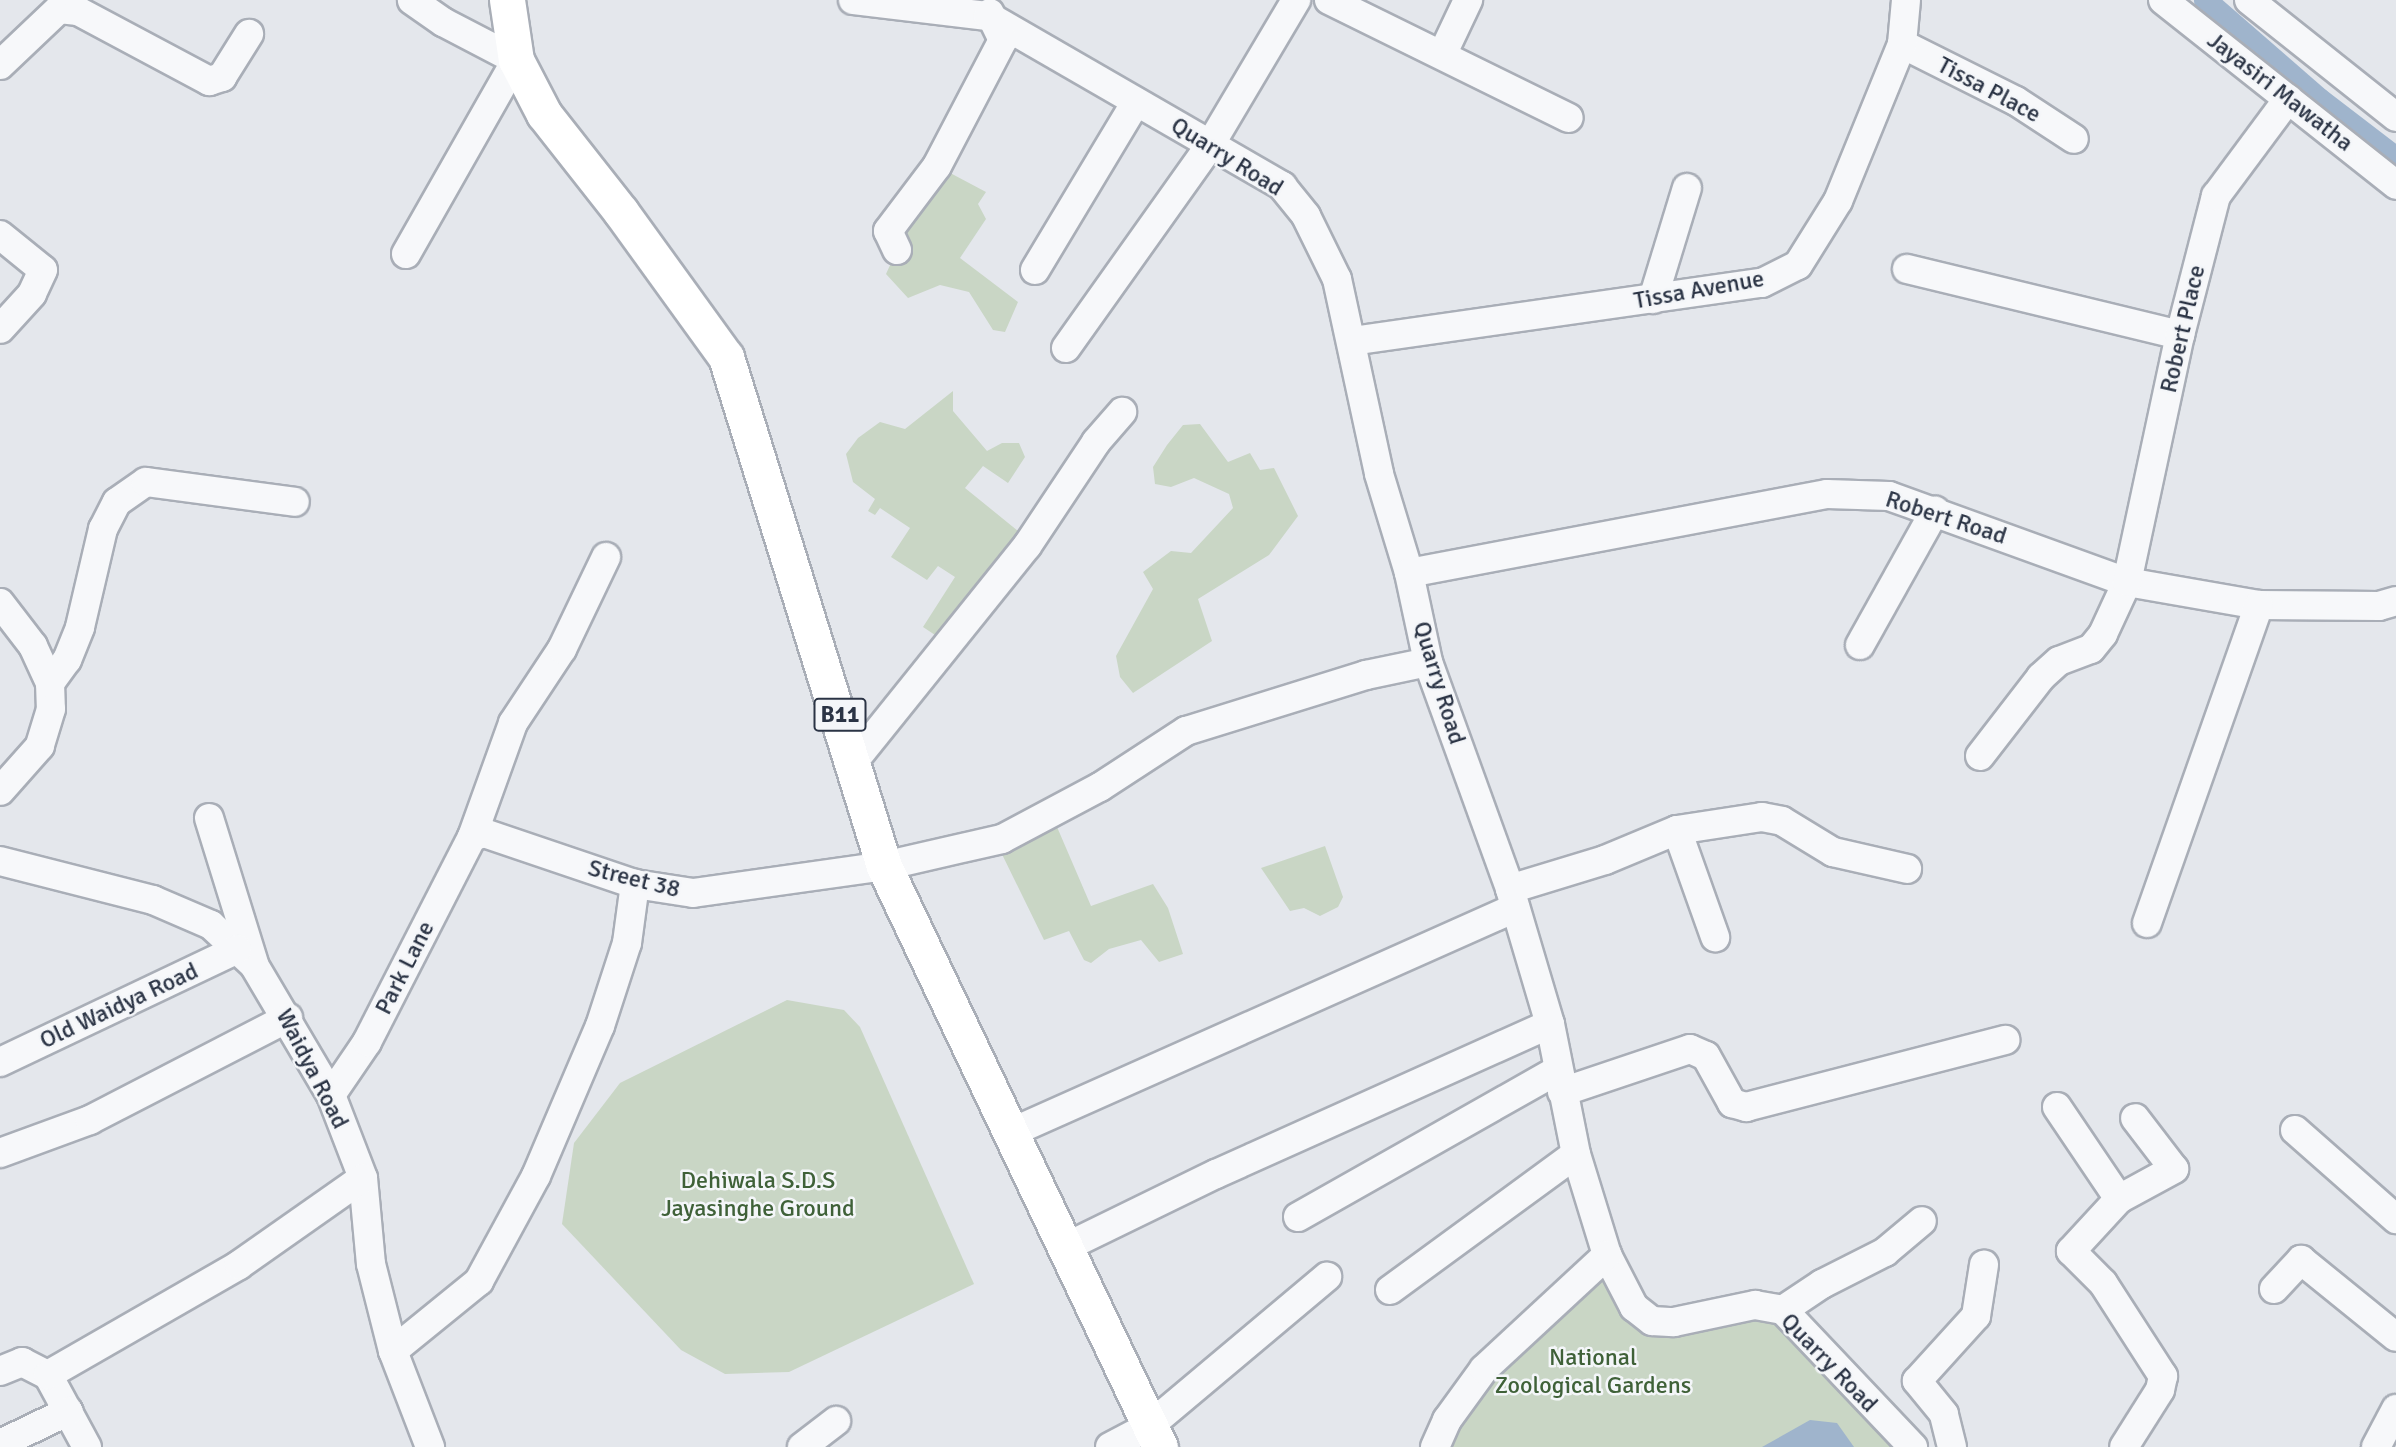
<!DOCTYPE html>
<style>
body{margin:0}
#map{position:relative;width:2396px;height:1447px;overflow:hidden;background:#e4e7ec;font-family:Signika,sans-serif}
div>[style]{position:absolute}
.green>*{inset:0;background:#c9d6c5}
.water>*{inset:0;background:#9fb4cc}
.canal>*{height:23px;margin:-11.5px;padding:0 11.5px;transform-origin:11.5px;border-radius:11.5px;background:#9fb4cc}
.roads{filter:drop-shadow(2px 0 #a9aeb7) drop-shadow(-2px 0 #a9aeb7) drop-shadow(0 2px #a9aeb7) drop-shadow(0 -2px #a9aeb7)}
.minor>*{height:28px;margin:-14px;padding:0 14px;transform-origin:14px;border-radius:14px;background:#f7f8fa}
.major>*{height:35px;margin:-17.5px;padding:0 17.5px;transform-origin:17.5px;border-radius:17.5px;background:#fff}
span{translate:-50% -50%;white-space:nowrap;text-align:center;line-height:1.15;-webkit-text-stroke:5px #f4f6f9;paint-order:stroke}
.shield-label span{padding:2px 5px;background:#f4f6f9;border:2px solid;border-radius:5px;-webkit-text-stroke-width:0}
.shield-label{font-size:23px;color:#2b3445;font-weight:700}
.street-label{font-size:24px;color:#2b3445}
.park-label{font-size:24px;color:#3f6138}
</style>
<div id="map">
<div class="green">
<div style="clip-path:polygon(937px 166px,986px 192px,978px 204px,986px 219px,960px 258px,1018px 302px,1005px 332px,993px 330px,969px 292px,940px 285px,908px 298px,886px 274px,897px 250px,888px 231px)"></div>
<div style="clip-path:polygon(953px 391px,953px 411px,987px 451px,1002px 443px,1019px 443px,1025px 457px,1008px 483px,983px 466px,965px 488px,1023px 535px,947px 643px,923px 627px,955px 577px,938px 566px,927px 580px,891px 557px,910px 528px,880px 508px,875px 515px,868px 511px,875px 499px,853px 482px,846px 454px,858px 438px,880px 422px,905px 429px)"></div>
<div style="clip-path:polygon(1200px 424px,1228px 462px,1250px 453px,1260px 470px,1274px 468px,1298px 516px,1269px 555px,1198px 599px,1212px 641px,1133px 693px,1120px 677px,1116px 656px,1153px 589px,1143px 572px,1171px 551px,1191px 553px,1233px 508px,1229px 494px,1194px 478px,1171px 487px,1155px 484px,1153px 467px,1167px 445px,1183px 425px)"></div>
<div style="clip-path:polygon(1051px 813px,1091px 906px,1153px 884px,1168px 908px,1183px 954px,1159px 962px,1141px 940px,1109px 949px,1091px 963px,1084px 960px,1069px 931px,1044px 940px,996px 842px)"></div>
<div style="clip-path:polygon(1325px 846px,1343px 897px,1338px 907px,1320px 916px,1304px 908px,1290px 911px,1261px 868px)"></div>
<div style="clip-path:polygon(787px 1000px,844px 1010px,860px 1027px,974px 1284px,789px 1372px,725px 1374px,681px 1350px,562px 1224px,574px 1143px,620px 1083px)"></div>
<div style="clip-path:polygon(1607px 1255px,1634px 1307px,1783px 1310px,1913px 1447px,1435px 1447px,1484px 1369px)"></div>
</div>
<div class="water">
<div style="clip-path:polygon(1810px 1420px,1837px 1423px,1854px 1447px,1762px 1447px)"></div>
</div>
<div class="canal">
<div style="left:2205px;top:0;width:151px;rotate:41deg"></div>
<div style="left:2319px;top:99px;width:97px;rotate:37.5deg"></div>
</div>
<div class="roads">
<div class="minor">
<div style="left:853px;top:0;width:136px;rotate:6.8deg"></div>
<div style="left:988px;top:16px;width:340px;rotate:30deg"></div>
<div style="left:1282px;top:186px;width:38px;rotate:51deg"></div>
<div style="left:1306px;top:216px;width:70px;rotate:63.8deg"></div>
<div style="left:1337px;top:279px;width:199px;rotate:77.8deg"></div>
<div style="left:1379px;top:474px;width:103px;rotate:73.1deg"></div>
<div style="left:1409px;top:573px;width:91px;rotate:77.9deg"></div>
<div style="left:1428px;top:662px;width:241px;rotate:70.1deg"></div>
<div style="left:1510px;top:889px;width:141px;rotate:73.5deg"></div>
<div style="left:1550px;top:1024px;width:133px;rotate:78.7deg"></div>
<div style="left:1576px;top:1154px;width:106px;rotate:72.9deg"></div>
<div style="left:1607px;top:1255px;width:59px;rotate:62.6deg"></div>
<div style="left:1634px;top:1307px;width:23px;rotate:38deg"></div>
<div style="left:1652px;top:1321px;width:22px;rotate:3deg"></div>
<div style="left:1674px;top:1322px;width:83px;rotate:-11.9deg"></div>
<div style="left:1755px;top:1305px;width:28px;rotate:10deg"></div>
<div style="left:1783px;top:1310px;width:189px;rotate:46.5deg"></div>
<div style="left:1329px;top:0;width:267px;rotate:26.2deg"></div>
<div style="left:2163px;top:0;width:298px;rotate:38.4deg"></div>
<div style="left:2249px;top:0;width:188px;rotate:38.5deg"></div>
<div style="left:1902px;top:44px;width:127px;rotate:26.6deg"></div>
<div style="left:2016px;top:101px;width:69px;rotate:33.2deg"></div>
<div style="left:1443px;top:53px;width:59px;rotate:-64.7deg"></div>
<div style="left:0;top:65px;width:81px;rotate:-43.5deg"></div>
<div style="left:59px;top:9px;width:19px;rotate:6deg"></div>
<div style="left:78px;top:11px;width:149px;rotate:28.1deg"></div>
<div style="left:209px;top:81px;width:14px;rotate:-17deg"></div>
<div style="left:222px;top:77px;width:51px;rotate:-57.9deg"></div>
<div style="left:0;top:235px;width:55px;rotate:39.1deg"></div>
<div style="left:43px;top:270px;width:26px;rotate:115deg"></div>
<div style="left:32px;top:294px;width:47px;rotate:132.4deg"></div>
<div style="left:897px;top:250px;width:21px;rotate:-115deg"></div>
<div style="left:888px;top:231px;width:81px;rotate:-53deg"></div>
<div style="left:937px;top:166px;width:142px;rotate:-62.4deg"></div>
<div style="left:1003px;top:40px;width:30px;rotate:-116deg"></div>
<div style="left:406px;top:254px;width:223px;rotate:-60.4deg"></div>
<div style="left:516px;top:60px;width:82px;rotate:-152.5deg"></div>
<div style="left:443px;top:22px;width:38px;rotate:-145deg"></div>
<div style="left:1907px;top:269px;width:281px;rotate:13.6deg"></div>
<div style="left:1035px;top:270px;width:196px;rotate:-59deg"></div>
<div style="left:1653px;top:299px;width:116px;rotate:-73deg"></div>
<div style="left:1352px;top:341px;width:414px;rotate:-8.1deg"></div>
<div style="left:1762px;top:283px;width:40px;rotate:-26.6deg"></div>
<div style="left:1798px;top:265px;width:75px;rotate:-58deg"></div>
<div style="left:1838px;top:201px;width:170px;rotate:-67.8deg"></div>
<div style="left:1902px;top:44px;width:44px;rotate:-84.8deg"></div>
<div style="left:1066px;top:348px;width:249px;rotate:-54.6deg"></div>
<div style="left:1210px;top:145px;width:169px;rotate:-59.3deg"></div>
<div style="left:1409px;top:573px;width:425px;rotate:-10.7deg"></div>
<div style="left:1827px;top:494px;width:62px;rotate:1.8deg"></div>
<div style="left:1889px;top:496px;width:253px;rotate:19.9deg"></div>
<div style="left:2127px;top:582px;width:134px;rotate:9.9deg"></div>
<div style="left:2259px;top:605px;width:120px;rotate:0.5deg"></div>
<div style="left:2379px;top:606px;width:18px;rotate:-16deg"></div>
<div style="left:0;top:603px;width:54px;rotate:52.5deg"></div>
<div style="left:33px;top:646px;width:41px;rotate:65.3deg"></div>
<div style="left:50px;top:683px;width:26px;rotate:88deg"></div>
<div style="left:51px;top:709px;width:39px;rotate:107deg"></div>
<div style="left:40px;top:746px;width:60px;rotate:131.6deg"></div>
<div style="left:1860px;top:645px;width:154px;rotate:-60.8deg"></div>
<div style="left:50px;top:683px;width:29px;rotate:-54deg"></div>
<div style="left:67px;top:660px;width:35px;rotate:-68deg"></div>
<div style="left:80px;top:627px;width:101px;rotate:-76.8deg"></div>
<div style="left:103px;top:529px;width:30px;rotate:-63deg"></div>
<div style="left:117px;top:502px;width:35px;rotate:-35deg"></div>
<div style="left:146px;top:482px;width:150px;rotate:7.6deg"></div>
<div style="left:1980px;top:756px;width:100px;rotate:-52.3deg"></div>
<div style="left:2041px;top:677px;width:24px;rotate:-42deg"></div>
<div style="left:2059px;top:661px;width:34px;rotate:-21deg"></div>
<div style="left:2091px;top:649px;width:19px;rotate:-51deg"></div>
<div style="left:2103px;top:634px;width:57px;rotate:-65.2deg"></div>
<div style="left:2127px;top:582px;width:253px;rotate:-77.9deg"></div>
<div style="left:2180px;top:335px;width:144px;rotate:-75.5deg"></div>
<div style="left:2216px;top:196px;width:121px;rotate:-53.4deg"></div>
<div style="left:854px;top:761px;width:276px;rotate:-51.2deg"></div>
<div style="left:1027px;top:546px;width:125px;rotate:-56.4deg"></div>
<div style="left:1096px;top:442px;width:40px;rotate:-49deg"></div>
<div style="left:209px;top:818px;width:152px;rotate:72.8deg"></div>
<div style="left:1677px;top:830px;width:114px;rotate:70.4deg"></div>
<div style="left:472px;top:837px;width:13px;rotate:-18deg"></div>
<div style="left:484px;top:833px;width:159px;rotate:18.7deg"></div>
<div style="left:635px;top:884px;width:59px;rotate:8.8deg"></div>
<div style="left:693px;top:893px;width:193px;rotate:-8deg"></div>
<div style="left:884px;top:866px;width:121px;rotate:-12.9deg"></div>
<div style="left:1002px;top:839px;width:111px;rotate:-28deg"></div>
<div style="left:1100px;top:787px;width:103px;rotate:-33.1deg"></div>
<div style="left:1186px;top:731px;width:189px;rotate:-17.3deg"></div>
<div style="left:1366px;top:675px;width:63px;rotate:-11.8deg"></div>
<div style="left:0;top:861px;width:158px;rotate:14.3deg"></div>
<div style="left:153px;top:900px;width:63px;rotate:23.3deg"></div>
<div style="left:211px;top:925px;width:59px;rotate:42.9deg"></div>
<div style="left:254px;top:965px;width:151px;rotate:59.4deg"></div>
<div style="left:331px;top:1095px;width:89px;rotate:68.9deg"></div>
<div style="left:363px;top:1178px;width:86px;rotate:84.7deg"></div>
<div style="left:371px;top:1264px;width:90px;rotate:75.8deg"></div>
<div style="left:393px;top:1351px;width:103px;rotate:68.9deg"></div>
<div style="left:1510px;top:889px;width:99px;rotate:-17deg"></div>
<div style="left:1605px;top:860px;width:78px;rotate:-22.6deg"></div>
<div style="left:1677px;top:830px;width:86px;rotate:-8.7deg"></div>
<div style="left:1762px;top:817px;width:20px;rotate:11deg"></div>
<div style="left:1782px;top:821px;width:60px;rotate:31.3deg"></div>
<div style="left:1833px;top:852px;width:76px;rotate:12.9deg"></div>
<div style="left:2147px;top:923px;width:337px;rotate:-70.6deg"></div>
<div style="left:0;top:1062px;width:263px;rotate:-25.4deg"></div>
<div style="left:1562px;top:1092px;width:135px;rotate:-18.6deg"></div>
<div style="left:1690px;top:1049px;width:17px;rotate:24deg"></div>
<div style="left:1706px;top:1056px;width:54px;rotate:61deg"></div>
<div style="left:1732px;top:1103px;width:15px;rotate:16deg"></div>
<div style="left:1746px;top:1107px;width:268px;rotate:-14.5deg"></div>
<div style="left:331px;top:1095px;width:64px;rotate:-55.8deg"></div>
<div style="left:367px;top:1042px;width:230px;rotate:-62.9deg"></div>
<div style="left:472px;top:837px;width:121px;rotate:-70.2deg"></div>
<div style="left:513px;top:723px;width:89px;rotate:-56.5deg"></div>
<div style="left:562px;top:649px;width:102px;rotate:-64.4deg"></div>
<div style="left:2057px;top:1107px;width:111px;rotate:56deg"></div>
<div style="left:2119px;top:1199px;width:71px;rotate:132.7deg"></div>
<div style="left:2071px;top:1251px;width:45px;rotate:45deg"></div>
<div style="left:2103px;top:1283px;width:111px;rotate:57.2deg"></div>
<div style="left:2163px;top:1376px;width:14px;rotate:102deg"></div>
<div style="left:2160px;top:1390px;width:67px;rotate:122.3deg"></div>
<div style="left:2295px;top:1130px;width:135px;rotate:41.4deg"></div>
<div style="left:1010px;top:1133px;width:553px;rotate:-24.02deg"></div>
<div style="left:0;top:1153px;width:96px;rotate:-20.1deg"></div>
<div style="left:90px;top:1120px;width:223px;rotate:-27.3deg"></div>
<div style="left:2119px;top:1199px;width:63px;rotate:-28.6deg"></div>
<div style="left:2174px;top:1169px;width:64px;rotate:-127.4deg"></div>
<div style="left:1298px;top:1217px;width:299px;rotate:-29.5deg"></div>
<div style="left:1064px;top:1248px;width:169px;rotate:-26deg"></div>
<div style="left:1216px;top:1174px;width:366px;rotate:-24.2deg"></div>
<div style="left:2274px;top:1289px;width:40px;rotate:-47deg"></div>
<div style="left:2301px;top:1260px;width:122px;rotate:39deg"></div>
<div style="left:1390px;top:1290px;width:230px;rotate:-36.2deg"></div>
<div style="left:1783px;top:1310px;width:47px;rotate:-33.7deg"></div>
<div style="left:1822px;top:1284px;width:71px;rotate:-26.9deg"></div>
<div style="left:1885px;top:1252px;width:48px;rotate:-40deg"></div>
<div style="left:393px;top:1351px;width:111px;rotate:-39.1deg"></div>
<div style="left:479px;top:1281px;width:119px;rotate:-61.5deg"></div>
<div style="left:536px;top:1176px;width:163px;rotate:-66.9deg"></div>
<div style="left:600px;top:1026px;width:87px;rotate:-72deg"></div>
<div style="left:627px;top:943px;width:60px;rotate:-82.3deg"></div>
<div style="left:0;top:1371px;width:24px;rotate:-22deg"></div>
<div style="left:22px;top:1362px;width:29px;rotate:27deg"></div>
<div style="left:48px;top:1375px;width:82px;rotate:61.6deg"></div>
<div style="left:48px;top:1375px;width:220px;rotate:-29.9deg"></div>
<div style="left:239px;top:1265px;width:151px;rotate:-35.1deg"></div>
<div style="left:0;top:1444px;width:76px;rotate:-25.6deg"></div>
<div style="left:802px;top:1447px;width:43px;rotate:-37.4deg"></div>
<div style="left:1110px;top:1447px;width:43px;rotate:-27.8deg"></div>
<div style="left:1148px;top:1427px;width:234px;rotate:-40deg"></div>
<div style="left:1435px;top:1447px;width:30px;rotate:-66deg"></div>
<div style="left:1447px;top:1420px;width:63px;rotate:-54deg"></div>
<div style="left:1484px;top:1369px;width:168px;rotate:-42.8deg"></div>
<div style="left:1952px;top:1447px;width:34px;rotate:-104deg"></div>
<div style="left:1944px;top:1414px;width:43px;rotate:-129.3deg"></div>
<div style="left:1917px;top:1381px;width:88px;rotate:-47.8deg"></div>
<div style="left:1976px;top:1316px;width:52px;rotate:-81.1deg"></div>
<div style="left:2376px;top:1447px;width:43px;rotate:-62.2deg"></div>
</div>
<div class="major">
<div style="left:507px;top:0;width:61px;rotate:81.5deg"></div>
<div style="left:516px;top:60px;width:61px;rotate:62.6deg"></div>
<div style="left:544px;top:114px;width:125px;rotate:51.8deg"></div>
<div style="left:621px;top:212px;width:179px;rotate:54.1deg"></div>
<div style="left:726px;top:357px;width:533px;rotate:72.76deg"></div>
<div style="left:884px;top:866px;width:643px;rotate:64.59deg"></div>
</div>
</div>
<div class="shield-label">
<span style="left:840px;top:715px">B11</span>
</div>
<div class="street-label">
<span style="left:1989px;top:90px;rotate:28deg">Tissa Place</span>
<span style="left:2280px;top:92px;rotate:38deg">Jayasiri Mawatha</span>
<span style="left:1227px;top:157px;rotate:32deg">Quarry Road</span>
<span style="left:1699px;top:290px;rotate:-10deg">Tissa Avenue</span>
<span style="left:2183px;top:329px;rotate:-77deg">Robert Place</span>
<span style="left:1946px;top:518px;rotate:18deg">Robert Road</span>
<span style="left:1439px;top:683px;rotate:73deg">Quarry Road</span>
<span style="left:634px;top:879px;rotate:14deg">Street 38</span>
<span style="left:405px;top:968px;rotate:-63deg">Park Lane</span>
<span style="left:119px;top:1006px;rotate:-25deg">Old Waidya Road</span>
<span style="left:312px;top:1069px;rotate:63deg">Waidya Road</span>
<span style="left:1829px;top:1363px;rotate:46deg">Quarry Road</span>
</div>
<div class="park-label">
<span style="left:758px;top:1195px">Dehiwala S.D.S<br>Jayasinghe Ground</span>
<span style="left:1593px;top:1372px">National<br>Zoological Gardens</span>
</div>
</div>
